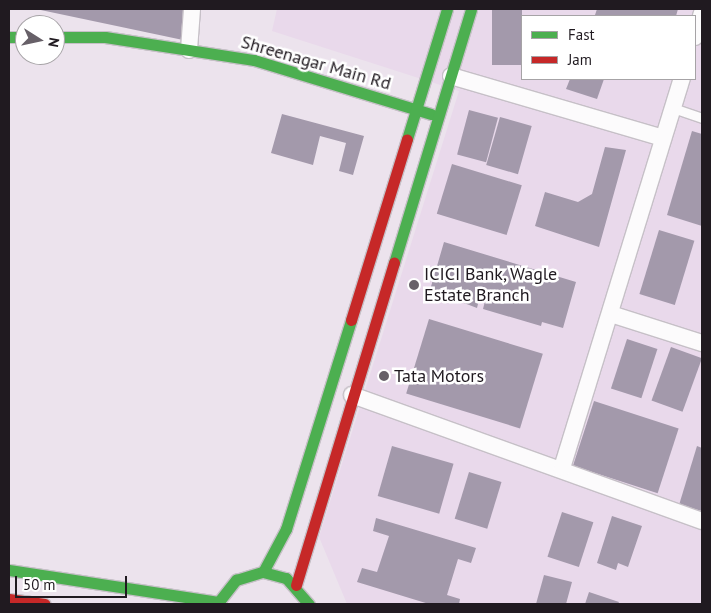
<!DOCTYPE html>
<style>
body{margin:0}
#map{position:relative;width:711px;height:613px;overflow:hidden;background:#ece3ed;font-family:"PT Sans",sans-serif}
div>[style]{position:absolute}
.built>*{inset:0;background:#e9d9eb}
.building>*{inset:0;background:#a399ab;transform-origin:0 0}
.roads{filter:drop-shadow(1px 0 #c6c0c7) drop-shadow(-1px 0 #c6c0c7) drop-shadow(0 1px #c6c0c7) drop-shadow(0 -1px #c6c0c7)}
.lane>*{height:9px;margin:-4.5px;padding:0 4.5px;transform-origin:4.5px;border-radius:4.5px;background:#fcfbfc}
.street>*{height:16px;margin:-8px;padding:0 8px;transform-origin:8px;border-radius:8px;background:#fcfbfc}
.fast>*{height:11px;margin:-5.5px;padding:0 5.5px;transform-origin:5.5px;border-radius:5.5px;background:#4caf50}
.jam>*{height:11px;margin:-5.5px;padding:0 5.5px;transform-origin:5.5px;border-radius:5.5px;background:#c62828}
.dots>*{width:14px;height:14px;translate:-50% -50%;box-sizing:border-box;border:2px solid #fff;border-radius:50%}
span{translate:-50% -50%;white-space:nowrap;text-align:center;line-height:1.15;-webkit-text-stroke:5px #fff;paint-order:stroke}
.street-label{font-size:18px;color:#201a20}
.poi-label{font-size:18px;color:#201a20}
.left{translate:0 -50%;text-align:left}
.frame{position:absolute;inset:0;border:10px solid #201a20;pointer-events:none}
.legend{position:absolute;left:521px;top:15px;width:175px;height:65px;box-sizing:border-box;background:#fff;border:1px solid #a6a3a6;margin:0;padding:6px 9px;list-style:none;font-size:15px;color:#201a20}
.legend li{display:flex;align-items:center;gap:10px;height:25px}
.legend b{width:25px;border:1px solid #a6a3a6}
.north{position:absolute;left:15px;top:15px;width:50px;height:50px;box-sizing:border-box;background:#fff;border:1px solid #a6a3a6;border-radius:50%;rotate:100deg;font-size:14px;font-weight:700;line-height:20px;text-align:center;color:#201a20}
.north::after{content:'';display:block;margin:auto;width:18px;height:22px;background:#676068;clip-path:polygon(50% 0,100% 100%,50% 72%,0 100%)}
.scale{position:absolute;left:15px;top:576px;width:112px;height:22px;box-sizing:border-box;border:2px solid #201a20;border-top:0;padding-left:6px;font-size:15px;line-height:18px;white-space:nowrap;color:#201a20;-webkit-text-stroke:4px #fff;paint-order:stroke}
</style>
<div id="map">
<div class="built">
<div style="clip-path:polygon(evenodd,277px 9px,702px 9px,702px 604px,347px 604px,319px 537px,459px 91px,272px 31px,277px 9px,522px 16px,695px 16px,695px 79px,522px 79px,522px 16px)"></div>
</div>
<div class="building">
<div style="clip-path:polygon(36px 9px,183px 9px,189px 10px,183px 40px)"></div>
<div style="left:492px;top:9px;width:30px;height:56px"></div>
<div style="clip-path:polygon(597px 9px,678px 9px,676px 16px,599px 16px,595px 15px)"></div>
<div style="clip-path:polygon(570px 79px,604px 79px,597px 99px,566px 89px)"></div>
<div style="left:469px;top:110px;width:30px;height:46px;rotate:15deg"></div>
<div style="clip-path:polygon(282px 114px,364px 136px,353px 175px,339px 171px,346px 143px,320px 136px,313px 165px,271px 153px)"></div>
<div style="left:500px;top:117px;width:33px;height:50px;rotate:16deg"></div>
<div style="clip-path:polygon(692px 131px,702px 134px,702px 226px,667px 215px)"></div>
<div style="clip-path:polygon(605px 147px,626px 150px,599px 247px,535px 226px,545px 192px,578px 202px,592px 194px)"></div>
<div style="left:452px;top:164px;width:73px;height:52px;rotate:17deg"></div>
<div style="left:659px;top:230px;width:37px;height:67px;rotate:17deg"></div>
<div style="clip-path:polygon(444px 242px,576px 282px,563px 328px,542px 322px,541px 326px,483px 309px,485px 301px,479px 300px,477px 308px,430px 290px)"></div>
<div style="left:429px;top:319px;width:119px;height:78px;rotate:17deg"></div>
<div style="left:627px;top:339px;width:32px;height:52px;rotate:18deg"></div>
<div style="left:671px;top:347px;width:33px;height:57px;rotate:20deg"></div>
<div style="left:594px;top:401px;width:89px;height:68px;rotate:18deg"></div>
<div style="left:392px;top:446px;width:64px;height:52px;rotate:16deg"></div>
<div style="clip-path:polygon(697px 446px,702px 448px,702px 511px,679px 505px)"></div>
<div style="left:469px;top:472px;width:34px;height:49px;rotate:17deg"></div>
<div style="left:562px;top:512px;width:33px;height:47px;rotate:18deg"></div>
<div style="clip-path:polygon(612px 516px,642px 526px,628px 567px,618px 563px,616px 570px,597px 563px)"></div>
<div style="clip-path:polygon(376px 518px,476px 548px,471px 563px,458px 559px,447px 595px,460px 599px,459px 604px,429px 604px,357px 582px,362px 568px,377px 572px,389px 536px,373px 531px)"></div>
<div style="clip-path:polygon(544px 575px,572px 582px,566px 604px,536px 604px)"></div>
<div style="clip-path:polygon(589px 592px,619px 602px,618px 604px,585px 604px)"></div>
</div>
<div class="roads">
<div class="lane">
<div style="left:673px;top:108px;width:31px;rotate:19deg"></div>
</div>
<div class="street">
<div style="left:695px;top:37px;width:25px;rotate:-74deg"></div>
<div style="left:189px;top:50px;width:41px;rotate:-85.8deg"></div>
<div style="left:451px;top:76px;width:221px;rotate:16.3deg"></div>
<div style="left:611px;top:314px;width:96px;rotate:17.7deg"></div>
<div style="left:352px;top:395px;width:372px;rotate:19.8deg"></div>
<div style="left:562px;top:468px;width:407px;rotate:-72.9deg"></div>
</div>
<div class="fast">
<div style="left:9px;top:37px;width:16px"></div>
<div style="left:55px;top:37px;width:50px"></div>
<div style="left:105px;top:37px;width:151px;rotate:8.8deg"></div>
<div style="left:254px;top:60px;width:185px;rotate:17deg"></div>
<div style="left:407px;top:139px;width:136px;rotate:-72.9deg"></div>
<div style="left:394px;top:263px;width:265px;rotate:-73.1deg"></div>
<div style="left:9px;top:570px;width:210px;rotate:8.7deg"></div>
<div style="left:263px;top:572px;width:49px;rotate:-61.9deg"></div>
<div style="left:286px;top:529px;width:219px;rotate:-72.7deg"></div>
<div style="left:217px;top:604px;width:31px;rotate:-52deg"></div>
<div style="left:236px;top:580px;width:28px;rotate:-17deg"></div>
<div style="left:263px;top:572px;width:24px;rotate:15deg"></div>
<div style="left:286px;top:578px;width:35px;rotate:49deg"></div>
</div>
<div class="jam">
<div style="left:351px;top:320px;width:189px;rotate:-72.8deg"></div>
<div style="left:296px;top:585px;width:337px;rotate:-73.1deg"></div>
<div style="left:9px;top:599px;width:36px;rotate:8deg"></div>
</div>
</div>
<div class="dots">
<div style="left:414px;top:285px;background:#676068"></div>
<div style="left:384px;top:376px;background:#676068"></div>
</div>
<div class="street-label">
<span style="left:316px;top:63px;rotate:16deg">Shreenagar Main Rd</span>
</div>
<div class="poi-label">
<span class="left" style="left:424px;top:285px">ICICI Bank, Wagle<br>Estate Branch</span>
<span class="left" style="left:394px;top:376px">Tata Motors</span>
</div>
<div class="frame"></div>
<ul class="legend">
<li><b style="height:6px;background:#4caf50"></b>Fast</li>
<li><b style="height:6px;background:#c62828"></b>Jam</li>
</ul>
<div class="north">N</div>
<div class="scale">50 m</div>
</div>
